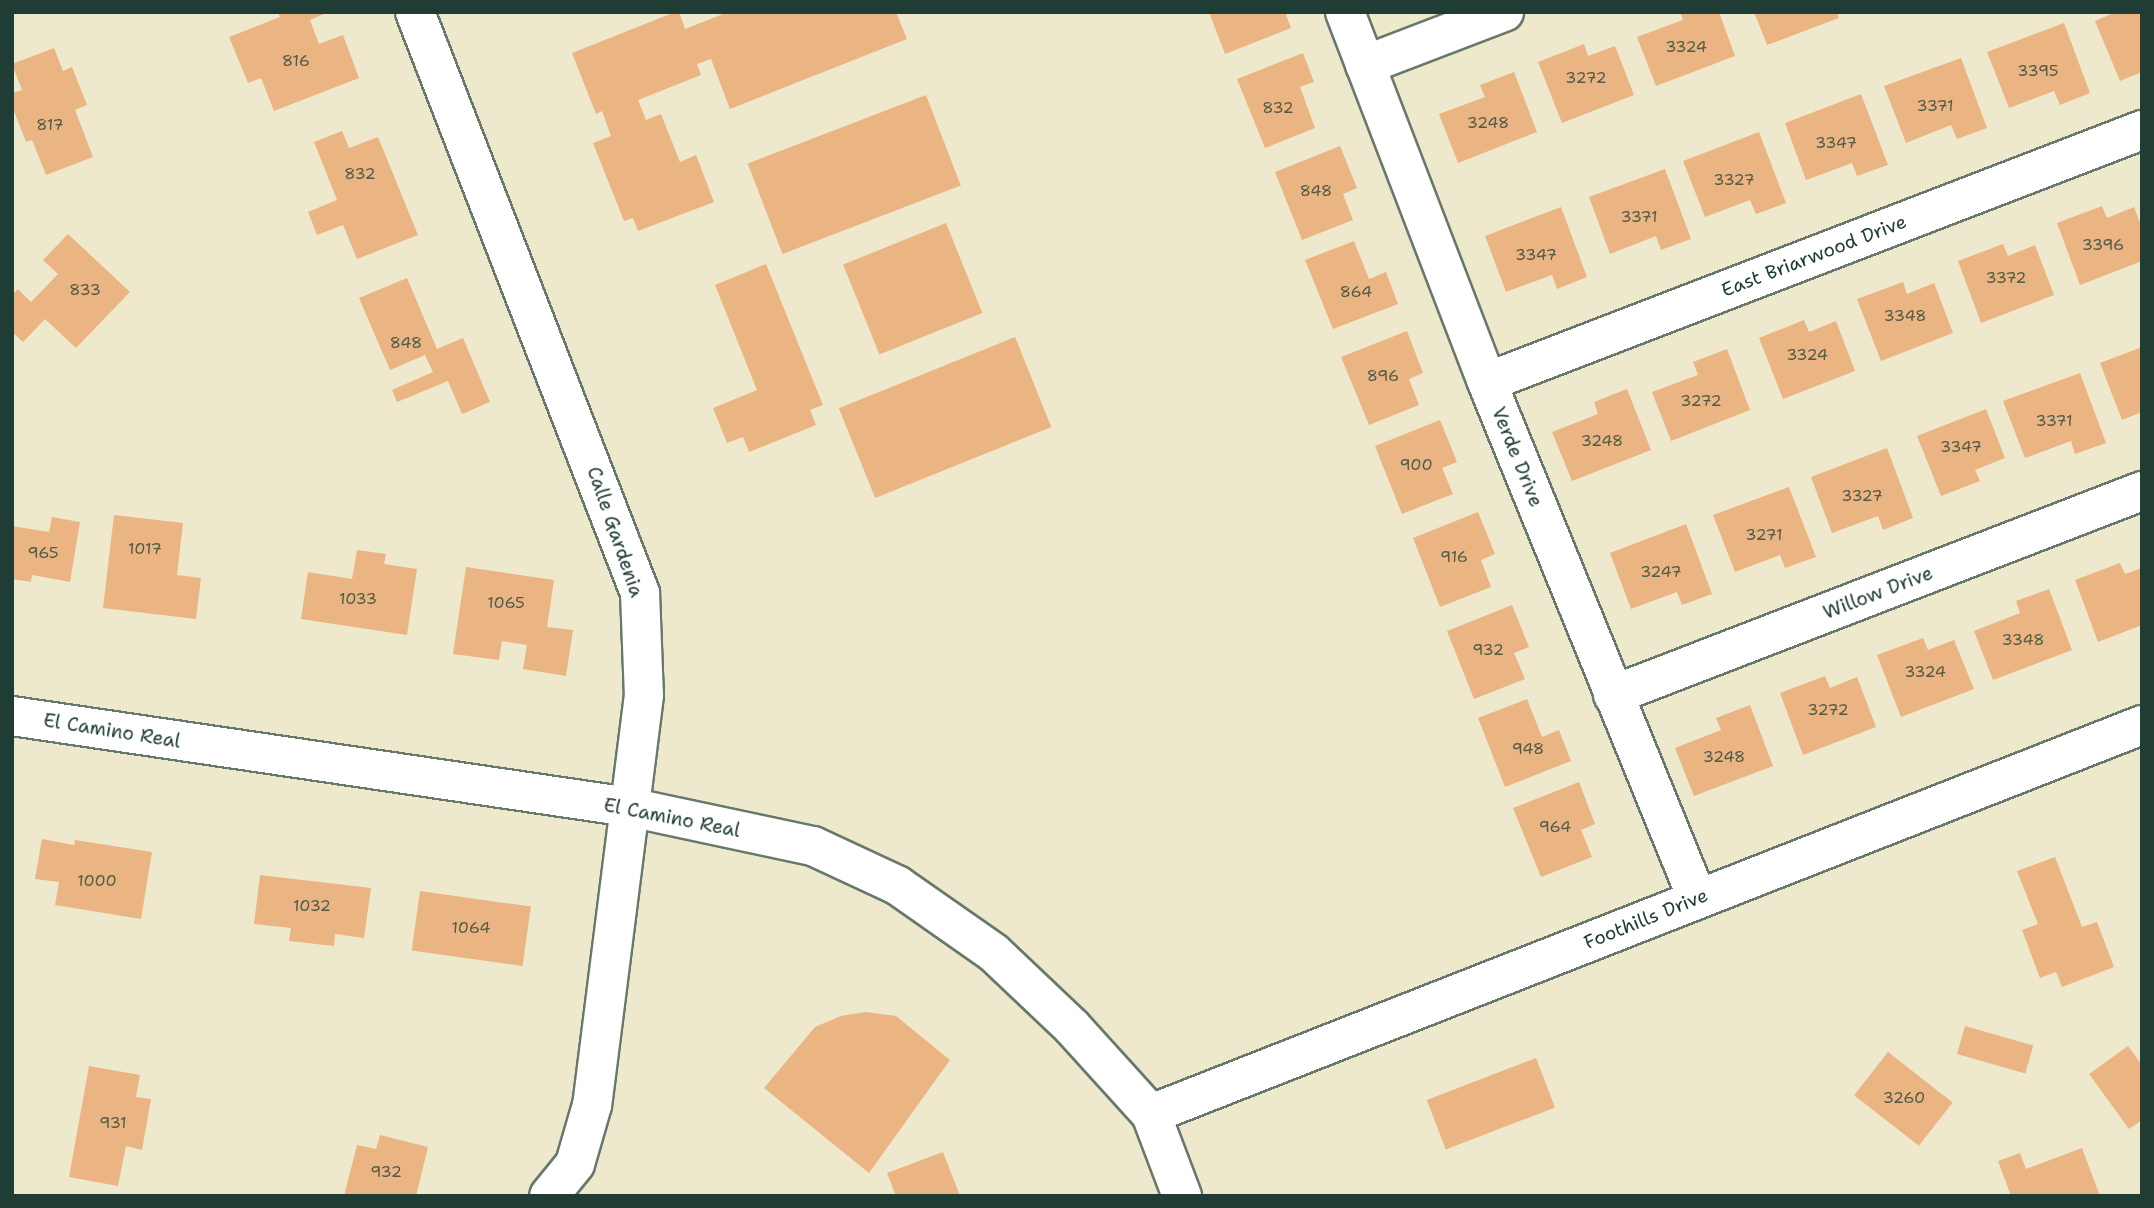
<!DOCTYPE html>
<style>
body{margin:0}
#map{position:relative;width:2154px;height:1208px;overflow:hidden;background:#eee8cd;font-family:"Shantell Sans",sans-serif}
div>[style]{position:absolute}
.building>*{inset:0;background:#ebb583;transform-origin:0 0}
.roads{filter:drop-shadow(2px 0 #67796a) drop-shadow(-2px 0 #67796a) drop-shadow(0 2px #67796a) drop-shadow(0 -2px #67796a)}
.minor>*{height:38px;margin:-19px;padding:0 19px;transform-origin:19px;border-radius:19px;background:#fff}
span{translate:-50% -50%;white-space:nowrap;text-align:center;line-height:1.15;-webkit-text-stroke:5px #fff;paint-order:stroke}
.number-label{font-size:16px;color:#525b48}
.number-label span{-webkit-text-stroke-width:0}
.street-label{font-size:19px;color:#1f3d34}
.frame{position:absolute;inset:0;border:14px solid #1f3d34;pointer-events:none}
</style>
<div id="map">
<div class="building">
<div style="clip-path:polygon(278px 12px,329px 12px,310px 20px,319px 44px,343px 35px,359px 78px,274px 111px,261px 78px,248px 83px,229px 37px,280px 17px)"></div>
<div style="clip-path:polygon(675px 12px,679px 12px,685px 29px,728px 12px,896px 12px,907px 39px,730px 109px,711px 59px,697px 64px,701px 75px,638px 100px,646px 120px,661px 114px,680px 162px,696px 155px,714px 202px,638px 231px,633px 218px,624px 221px,593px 143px,611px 136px,602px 111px,596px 114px,572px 53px)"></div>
<div style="clip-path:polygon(1209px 12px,1285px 12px,1291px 28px,1225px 54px)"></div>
<div style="clip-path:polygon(1680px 12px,1719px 12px,1735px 56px,1656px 86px,1637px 37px,1683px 20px)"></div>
<div style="clip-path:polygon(1754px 12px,1837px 12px,1839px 18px,1767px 45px)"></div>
<div style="clip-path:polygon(2116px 12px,2142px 12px,2142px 72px,2120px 81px,2095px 21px)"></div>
<div style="clip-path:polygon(2064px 23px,2090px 93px,2060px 105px,2054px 91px,2009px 108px,1987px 52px)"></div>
<div style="clip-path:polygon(1584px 44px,1588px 56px,1615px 46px,1634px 95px,1562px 123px,1538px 62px)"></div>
<div style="clip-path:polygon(54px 48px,63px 71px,72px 67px,87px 105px,75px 110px,93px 157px,46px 175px,32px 140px,26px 142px,12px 106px,12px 93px,22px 90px,12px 64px)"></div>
<div style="clip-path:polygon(1303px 53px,1314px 82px,1300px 87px,1315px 128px,1265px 148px,1237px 79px)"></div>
<div style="clip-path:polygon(1961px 58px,1987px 128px,1957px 139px,1951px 125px,1906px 143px,1884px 86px)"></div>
<div style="clip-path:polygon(1514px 72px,1537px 132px,1458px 163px,1439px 114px,1485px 97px,1480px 85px)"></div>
<div style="clip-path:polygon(1861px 94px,1888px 165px,1857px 176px,1852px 163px,1806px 180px,1785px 123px)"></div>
<div style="left:926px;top:95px;width:97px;height:191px;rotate:69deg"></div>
<div style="clip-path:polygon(342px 131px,349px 148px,378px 137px,418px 235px,357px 259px,343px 225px,317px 235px,308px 212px,337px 200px,314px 142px)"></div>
<div style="clip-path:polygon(1759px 132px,1786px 203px,1756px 214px,1750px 200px,1705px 217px,1683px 161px)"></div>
<div style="clip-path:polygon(1340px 146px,1357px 188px,1343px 194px,1353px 220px,1302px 240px,1275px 172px)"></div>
<div style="clip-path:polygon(1665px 169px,1691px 239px,1661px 250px,1656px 236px,1610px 254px,1589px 197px)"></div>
<div style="clip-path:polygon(2102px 206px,2107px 218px,2134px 207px,2142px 228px,2142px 261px,2080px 285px,2057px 223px)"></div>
<div style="clip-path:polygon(1561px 207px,1587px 277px,1557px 289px,1552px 275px,1506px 292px,1485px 236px)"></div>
<div style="left:946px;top:223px;width:97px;height:111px;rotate:68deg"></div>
<div style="clip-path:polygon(68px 234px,130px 292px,76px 348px,45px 319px,23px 342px,12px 332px,12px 295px,18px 289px,31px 302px,58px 274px,43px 260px)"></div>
<div style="clip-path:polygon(1354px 241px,1369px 279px,1386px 272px,1398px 304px,1333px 329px,1305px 260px)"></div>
<div style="clip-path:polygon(2003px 244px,2008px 256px,2035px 245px,2054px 295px,1981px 323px,1958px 261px)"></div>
<div style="clip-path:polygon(766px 264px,823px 405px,810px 410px,816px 425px,749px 452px,743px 437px,727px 443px,713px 408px,757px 390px,715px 285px)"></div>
<div style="clip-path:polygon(407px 278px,437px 349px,463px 338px,490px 402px,462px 414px,448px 381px,397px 402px,392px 390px,433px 372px,425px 355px,390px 370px,359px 298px)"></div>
<div style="clip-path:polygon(1903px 282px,1907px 294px,1934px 283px,1953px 333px,1881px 361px,1857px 299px)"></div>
<div style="clip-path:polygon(1804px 320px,1809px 332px,1836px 321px,1855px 371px,1783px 399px,1759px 338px)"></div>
<div style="clip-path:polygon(1407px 331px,1423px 373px,1409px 379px,1419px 405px,1369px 425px,1341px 357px)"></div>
<div style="left:1015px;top:337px;width:97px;height:190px;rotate:68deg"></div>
<div style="clip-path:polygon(2142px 347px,2142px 412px,2122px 420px,2100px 363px)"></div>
<div style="clip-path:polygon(1727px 349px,1750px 410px,1671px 441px,1652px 392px,1698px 375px,1693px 362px)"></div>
<div style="clip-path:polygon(2080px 373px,2106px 443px,2075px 454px,2071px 441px,2025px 458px,2003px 401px)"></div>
<div style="clip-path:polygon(1627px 389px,1651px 450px,1572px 481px,1552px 432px,1598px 414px,1594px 402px)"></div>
<div style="clip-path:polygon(1986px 409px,2005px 458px,1975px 470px,1980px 481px,1941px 496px,1917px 436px)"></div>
<div style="clip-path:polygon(1440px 420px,1457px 462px,1442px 468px,1453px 494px,1402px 514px,1375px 446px)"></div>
<div style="clip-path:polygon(1887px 448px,1913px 518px,1883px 530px,1878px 516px,1832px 533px,1811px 477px)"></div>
<div style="clip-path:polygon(1789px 487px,1816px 557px,1785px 568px,1780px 555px,1735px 572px,1713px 515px)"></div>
<div style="clip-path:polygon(1478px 512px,1495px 554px,1481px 560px,1491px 587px,1440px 607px,1413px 538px)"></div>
<div style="clip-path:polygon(114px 515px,183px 523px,177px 575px,201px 578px,196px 619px,103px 608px)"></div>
<div style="clip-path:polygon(52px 517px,80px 522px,70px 582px,32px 575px,31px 582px,12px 579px,12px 526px,49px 532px)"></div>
<div style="clip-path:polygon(1686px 524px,1712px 594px,1682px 605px,1677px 592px,1631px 609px,1610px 553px)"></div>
<div style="clip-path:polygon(357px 550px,386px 554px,384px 564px,417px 569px,407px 635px,301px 619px,308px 572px,352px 579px)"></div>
<div style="clip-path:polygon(2120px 563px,2125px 574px,2142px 568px,2142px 625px,2098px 642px,2075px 580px)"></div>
<div style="clip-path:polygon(466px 567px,554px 580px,547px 627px,573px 630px,566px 676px,523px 669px,527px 645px,502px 641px,499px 660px,453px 654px)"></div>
<div style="clip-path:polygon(2049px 589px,2072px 650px,1993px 680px,1974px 631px,2020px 613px,2016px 601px)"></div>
<div style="clip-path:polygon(1512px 605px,1529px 647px,1514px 653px,1525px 679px,1474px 699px,1447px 631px)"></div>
<div style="clip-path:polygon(1923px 638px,1928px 650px,1954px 640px,1974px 689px,1901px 717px,1877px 655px)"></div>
<div style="clip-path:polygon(1825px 676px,1830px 688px,1857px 677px,1876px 727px,1803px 755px,1780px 693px)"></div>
<div style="clip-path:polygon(1527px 699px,1542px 737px,1559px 730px,1571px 761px,1505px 787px,1478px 718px)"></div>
<div style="clip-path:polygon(1750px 705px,1773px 766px,1694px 796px,1675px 748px,1721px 730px,1716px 718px)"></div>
<div style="clip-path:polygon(1579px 782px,1595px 824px,1581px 830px,1592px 857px,1541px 877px,1513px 808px)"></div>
<div style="clip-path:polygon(42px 839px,74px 845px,75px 840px,152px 852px,141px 919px,55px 905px,59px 882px,35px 879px)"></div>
<div style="clip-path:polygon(2055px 857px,2082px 927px,2097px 922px,2114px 967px,2062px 987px,2056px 972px,2040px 978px,2022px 930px,2038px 924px,2017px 871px)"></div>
<div style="clip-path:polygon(260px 875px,371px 888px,364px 938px,335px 934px,334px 946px,289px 941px,291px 928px,254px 924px)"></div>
<div style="left:420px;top:891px;width:112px;height:60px;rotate:8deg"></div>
<div style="clip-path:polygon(866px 1012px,896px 1016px,950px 1060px,869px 1173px,764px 1088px,815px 1027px,841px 1016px)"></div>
<div style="left:1965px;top:1026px;width:71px;height:29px;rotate:16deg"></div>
<div style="clip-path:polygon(2128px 1046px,2142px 1065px,2142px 1120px,2129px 1129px,2089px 1074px)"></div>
<div style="left:1888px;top:1052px;width:82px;height:55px;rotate:38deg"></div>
<div style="left:1536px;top:1058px;width:53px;height:117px;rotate:69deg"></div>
<div style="clip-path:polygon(89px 1066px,140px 1075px,136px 1097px,151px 1099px,142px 1150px,126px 1146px,118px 1186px,69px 1177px)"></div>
<div style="clip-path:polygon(380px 1135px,428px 1147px,416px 1196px,344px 1196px,357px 1145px,376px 1149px)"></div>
<div style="clip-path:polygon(2082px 1148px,2100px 1196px,2011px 1196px,1998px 1161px,2020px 1153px,2026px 1169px)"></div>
<div style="clip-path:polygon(943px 1152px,960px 1196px,896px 1196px,887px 1173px)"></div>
</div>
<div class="roads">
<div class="minor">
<div style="left:415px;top:12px;width:623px;rotate:68.83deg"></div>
<div style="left:640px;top:593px;width:102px;rotate:87.8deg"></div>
<div style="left:644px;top:695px;width:413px;rotate:97.2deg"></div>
<div style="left:592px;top:1105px;width:61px;rotate:106.1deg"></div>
<div style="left:575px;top:1164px;width:41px;rotate:129.1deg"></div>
<div style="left:1345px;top:12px;width:396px;rotate:69deg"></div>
<div style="left:1487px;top:382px;width:557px;rotate:67.85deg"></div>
<div style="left:1365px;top:65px;width:149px;rotate:-20.9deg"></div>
<div style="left:1487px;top:382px;width:702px;rotate:-21.04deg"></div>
<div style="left:1613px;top:695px;width:567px;rotate:-21.09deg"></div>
<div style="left:12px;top:716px;width:624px;rotate:8.39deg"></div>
<div style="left:629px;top:807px;width:188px;rotate:12deg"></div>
<div style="left:813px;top:846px;width:93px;rotate:24.9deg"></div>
<div style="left:897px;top:885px;width:118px;rotate:35deg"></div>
<div style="left:994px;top:953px;width:108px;rotate:43.5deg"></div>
<div style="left:1072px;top:1027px;width:118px;rotate:47.8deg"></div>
<div style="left:1151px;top:1114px;width:88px;rotate:69.3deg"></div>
<div style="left:1151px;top:1114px;width:1065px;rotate:-21.43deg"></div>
</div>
</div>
<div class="number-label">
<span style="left:1686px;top:47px">3324</span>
<span style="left:296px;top:61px">816</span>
<span style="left:2038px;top:71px">3395</span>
<span style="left:1586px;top:78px">3272</span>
<span style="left:1935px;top:106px">3371</span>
<span style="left:1278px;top:108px">832</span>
<span style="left:1488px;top:123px">3248</span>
<span style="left:50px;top:125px">817</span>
<span style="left:1836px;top:143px">3347</span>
<span style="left:360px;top:174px">832</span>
<span style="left:1734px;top:180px">3327</span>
<span style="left:1316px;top:191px">848</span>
<span style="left:1639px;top:217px">3371</span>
<span style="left:2103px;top:245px">3396</span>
<span style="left:1536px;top:255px">3347</span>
<span style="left:2006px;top:278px">3372</span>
<span style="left:85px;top:290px">833</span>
<span style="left:1356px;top:292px">864</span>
<span style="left:1905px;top:316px">3348</span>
<span style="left:406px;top:343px">848</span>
<span style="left:1807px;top:355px">3324</span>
<span style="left:1383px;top:376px">896</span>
<span style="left:1701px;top:401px">3272</span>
<span style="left:2054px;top:421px">3371</span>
<span style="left:1602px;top:441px">3248</span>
<span style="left:1961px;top:447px">3347</span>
<span style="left:1416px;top:465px">900</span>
<span style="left:1862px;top:496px">3327</span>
<span style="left:1764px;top:535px">3271</span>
<span style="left:145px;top:549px">1017</span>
<span style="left:43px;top:553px">965</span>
<span style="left:1454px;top:557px">916</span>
<span style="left:1661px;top:572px">3247</span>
<span style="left:358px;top:599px">1033</span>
<span style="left:506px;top:603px">1065</span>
<span style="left:2023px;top:640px">3348</span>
<span style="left:1488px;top:650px">932</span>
<span style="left:1925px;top:672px">3324</span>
<span style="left:1828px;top:710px">3272</span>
<span style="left:1528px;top:749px">948</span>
<span style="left:1724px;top:757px">3248</span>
<span style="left:1555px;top:827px">964</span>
<span style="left:97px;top:881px">1000</span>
<span style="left:312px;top:906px">1032</span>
<span style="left:471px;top:928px">1064</span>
<span style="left:1904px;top:1098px">3260</span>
<span style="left:113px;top:1123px">931</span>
<span style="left:386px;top:1172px">932</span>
</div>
<div class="street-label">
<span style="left:1814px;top:256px;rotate:-21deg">East Briarwood Drive</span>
<span style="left:1517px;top:457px;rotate:68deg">Verde Drive</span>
<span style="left:615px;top:532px;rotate:71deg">Calle Gardenia</span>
<span style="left:1878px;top:593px;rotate:-21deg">Willow Drive</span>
<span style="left:112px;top:731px;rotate:9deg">El Camino Real</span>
<span style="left:672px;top:818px;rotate:11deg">El Camino Real</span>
<span style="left:1646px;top:919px;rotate:-22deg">Foothills Drive</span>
</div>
<div class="frame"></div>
</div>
